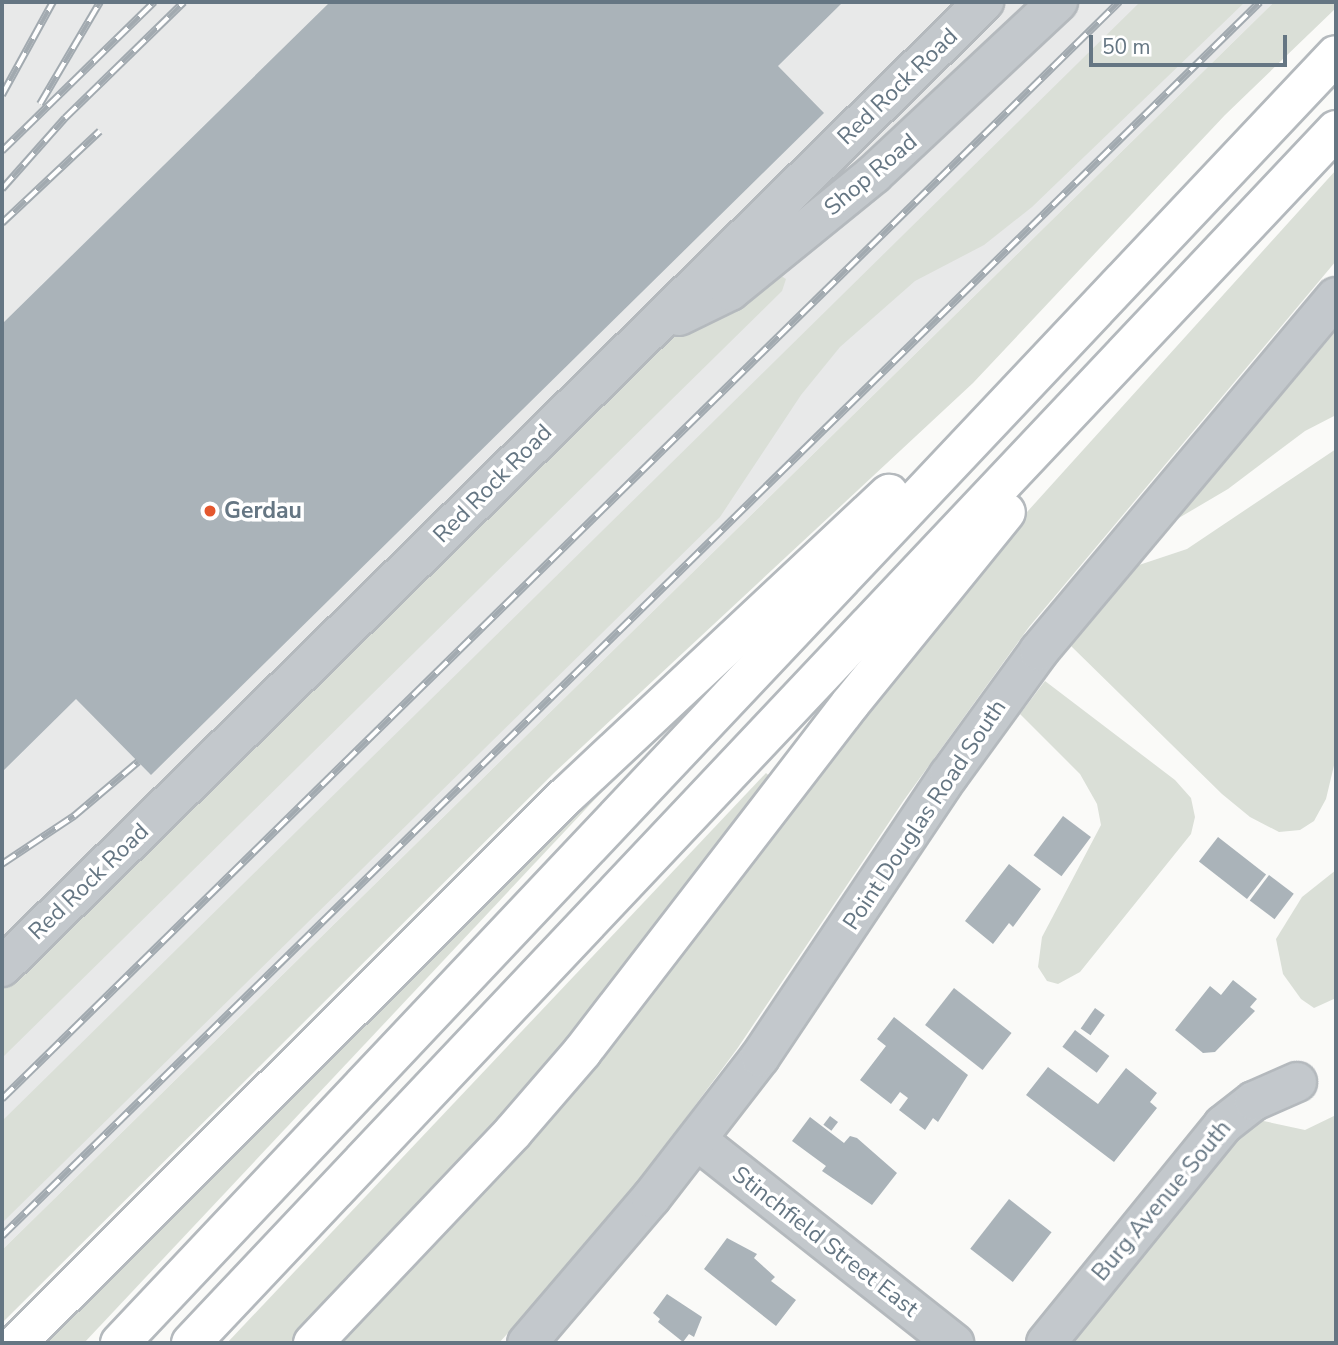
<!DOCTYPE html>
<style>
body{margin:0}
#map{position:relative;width:1338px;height:1345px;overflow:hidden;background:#fafaf8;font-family:"Nunito Sans",sans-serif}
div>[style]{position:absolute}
.built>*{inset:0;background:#e8e9e9}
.green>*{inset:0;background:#dadfd7}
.building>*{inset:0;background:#aab3b9;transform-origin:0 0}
.roads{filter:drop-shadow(2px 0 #b4b9bd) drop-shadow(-2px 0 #b4b9bd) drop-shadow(0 2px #b4b9bd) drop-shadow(0 -2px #b4b9bd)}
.minor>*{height:38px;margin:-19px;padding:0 19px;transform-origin:19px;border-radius:19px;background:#c3c8cc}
.highway>*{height:38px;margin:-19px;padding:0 19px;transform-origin:19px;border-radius:19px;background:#fff}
.rail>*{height:8px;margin-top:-4px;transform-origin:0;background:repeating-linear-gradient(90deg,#fff 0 16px,#a2aab0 0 32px);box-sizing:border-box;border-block:2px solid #a2aab0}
.dots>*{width:19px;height:19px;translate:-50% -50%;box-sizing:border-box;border:4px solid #fff;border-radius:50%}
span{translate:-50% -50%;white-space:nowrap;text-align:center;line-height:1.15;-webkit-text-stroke:7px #fff;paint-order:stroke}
.street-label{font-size:23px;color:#657683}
.poi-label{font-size:23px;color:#657683;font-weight:700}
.left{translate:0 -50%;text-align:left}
.frame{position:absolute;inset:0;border:4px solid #657683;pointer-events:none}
.scale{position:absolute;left:1089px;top:35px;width:198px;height:32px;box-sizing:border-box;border:4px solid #657683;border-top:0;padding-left:9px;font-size:21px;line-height:24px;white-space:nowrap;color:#657683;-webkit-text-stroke:5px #fff;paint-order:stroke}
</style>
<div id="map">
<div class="built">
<div style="clip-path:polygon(2px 2px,968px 2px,2px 947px)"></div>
<div style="clip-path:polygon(1006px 2px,1274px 2px,2px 1250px,2px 988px)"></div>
</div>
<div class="green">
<div style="clip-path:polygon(1140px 2px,1245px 2px,1032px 207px,984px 245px,915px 281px,840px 347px,801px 395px,720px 517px,2px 1223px,2px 1121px)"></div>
<div style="clip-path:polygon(1274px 2px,1336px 2px,1336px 8px,1225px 115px,973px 383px,555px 772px,2px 1323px,2px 1250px)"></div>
<div style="clip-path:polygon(1336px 170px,1336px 261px,1029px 627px,904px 800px,737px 1049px,636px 1185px,574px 1260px,499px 1343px,331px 1343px,999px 543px)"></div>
<div style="clip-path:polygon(778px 274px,786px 279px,782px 291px,2px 1058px,2px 988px,664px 337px,683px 332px)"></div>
<div style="clip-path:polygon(1336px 331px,1336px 415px,1305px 431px,1228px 489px,1172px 522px)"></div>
<div style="clip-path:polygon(1336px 449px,1336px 757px,1326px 799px,1314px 821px,1300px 830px,1279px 832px,1250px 817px,1222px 794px,1071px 646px,1136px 566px,1187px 549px)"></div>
<div style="clip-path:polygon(1045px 681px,1175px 780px,1191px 798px,1195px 817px,1191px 834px,1080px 972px,1058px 984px,1047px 981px,1038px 967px,1042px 937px,1101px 825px,1097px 804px,1080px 774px,1020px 714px)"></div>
<div style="clip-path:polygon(630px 762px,84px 1343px,41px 1343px,452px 923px)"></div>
<div style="clip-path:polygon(766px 773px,776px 782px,571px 1046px,355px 1277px,292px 1343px,227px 1343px)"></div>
<div style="clip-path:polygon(1336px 870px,1336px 998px,1314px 1008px,1301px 999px,1283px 974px,1276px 939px,1302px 897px)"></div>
<div style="clip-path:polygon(1336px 1115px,1336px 1343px,1063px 1343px,1230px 1139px,1259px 1120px,1305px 1130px)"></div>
</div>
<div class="building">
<div style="clip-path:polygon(330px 2px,843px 2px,778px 66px,824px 113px,151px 775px,76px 699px,2px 772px,2px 324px)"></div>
<div style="left:1063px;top:816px;width:35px;height:49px;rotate:37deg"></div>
<div style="left:1218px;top:837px;width:61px;height:31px;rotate:38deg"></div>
<div style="clip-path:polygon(1009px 864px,1041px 889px,1013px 927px,1009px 923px,993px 944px,965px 921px)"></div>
<div style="left:1269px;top:875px;width:31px;height:32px;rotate:37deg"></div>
<div style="clip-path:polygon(1233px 980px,1257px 999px,1250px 1007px,1255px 1011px,1215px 1052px,1203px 1053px,1175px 1030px,1210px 986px,1221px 995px)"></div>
<div style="left:954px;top:988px;width:73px;height:47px;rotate:38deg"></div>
<div style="left:1095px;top:1008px;width:12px;height:25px;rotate:35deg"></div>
<div style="clip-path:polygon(894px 1017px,968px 1075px,938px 1122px,933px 1118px,925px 1130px,899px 1110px,908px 1098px,900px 1092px,891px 1104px,860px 1080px,886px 1046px,877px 1039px)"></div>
<div style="left:1075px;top:1030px;width:43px;height:21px;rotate:37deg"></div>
<div style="clip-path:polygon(1048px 1067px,1098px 1104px,1126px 1068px,1157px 1093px,1150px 1102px,1157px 1108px,1114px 1162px,1026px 1095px)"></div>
<div style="left:830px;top:1116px;width:10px;height:11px;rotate:37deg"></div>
<div style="clip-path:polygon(810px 1117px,844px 1143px,850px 1136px,857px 1138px,897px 1173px,872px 1205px,822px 1171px,826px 1166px,792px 1141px)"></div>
<div style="left:1009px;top:1199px;width:54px;height:63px;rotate:38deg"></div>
<div style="clip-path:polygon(727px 1238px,757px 1254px,754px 1258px,775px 1277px,771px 1281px,796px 1300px,776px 1326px,704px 1269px)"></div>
<div style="clip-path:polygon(667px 1294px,702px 1317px,694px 1337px,689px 1334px,683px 1342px,658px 1322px,660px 1319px,653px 1313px)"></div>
</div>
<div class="roads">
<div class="minor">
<div style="left:679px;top:316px;width:57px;rotate:-26.1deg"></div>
<div style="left:730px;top:291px;width:186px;rotate:-39.1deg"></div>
<div style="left:874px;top:174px;width:252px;rotate:-43.1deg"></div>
<div style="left:2px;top:967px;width:1377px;rotate:-44.5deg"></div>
<div style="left:697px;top:1140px;width:328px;rotate:38.3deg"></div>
<div style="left:527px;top:1343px;width:191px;rotate:-49.5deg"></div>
<div style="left:651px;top:1198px;width:178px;rotate:-52.3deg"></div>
<div style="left:760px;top:1057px;width:339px;rotate:-56.2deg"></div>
<div style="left:949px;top:775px;width:153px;rotate:-54deg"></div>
<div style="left:1039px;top:651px;width:462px;rotate:-50deg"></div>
<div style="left:1046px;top:1343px;width:281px;rotate:-50.9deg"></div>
<div style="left:1223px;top:1125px;width:39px;rotate:-38deg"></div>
<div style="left:1254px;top:1101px;width:47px;rotate:-23.8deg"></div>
</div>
<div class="highway">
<div style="left:17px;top:1343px;width:776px;rotate:-44.9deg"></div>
<div style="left:567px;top:795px;width:441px;rotate:-43.1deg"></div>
<div style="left:120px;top:1343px;width:1771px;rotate:-46.65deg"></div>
<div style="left:191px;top:1343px;width:1668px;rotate:-46.65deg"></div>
<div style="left:313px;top:1343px;width:291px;rotate:-46.5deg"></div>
<div style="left:513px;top:1132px;width:106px;rotate:-49.2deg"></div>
<div style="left:582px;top:1052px;width:439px;rotate:-52.4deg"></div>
<div style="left:850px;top:704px;width:247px;rotate:-50.9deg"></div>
</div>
</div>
<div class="rail">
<div style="left:2px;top:95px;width:106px;rotate:-61.3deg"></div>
<div style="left:40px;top:104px;width:118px;rotate:-59.5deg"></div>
<div style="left:2px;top:151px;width:213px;rotate:-44.4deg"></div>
<div style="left:2px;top:189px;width:95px;rotate:-48.4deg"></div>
<div style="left:65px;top:118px;width:166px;rotate:-44.3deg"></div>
<div style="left:2px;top:223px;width:134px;rotate:-43.2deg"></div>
<div style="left:2px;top:864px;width:87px;rotate:-33.7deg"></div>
<div style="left:74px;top:816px;width:84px;rotate:-40.2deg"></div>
<div style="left:2px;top:1099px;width:1566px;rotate:-44.48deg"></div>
<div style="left:2px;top:1236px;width:1762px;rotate:-44.45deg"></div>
</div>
<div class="dots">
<div style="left:210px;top:511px;background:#e4572e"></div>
</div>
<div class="street-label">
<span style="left:898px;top:87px;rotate:-44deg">Red Rock Road</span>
<span style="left:871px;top:175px;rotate:-40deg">Shop Road</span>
<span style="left:493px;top:484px;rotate:-45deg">Red Rock Road</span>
<span style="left:925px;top:815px;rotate:-56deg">Point Douglas Road South</span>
<span style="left:89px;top:882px;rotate:-44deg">Red Rock Road</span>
<span style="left:1162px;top:1201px;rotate:-50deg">Burg Avenue South</span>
<span style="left:825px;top:1242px;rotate:38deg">Stinchfield Street East</span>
</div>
<div class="poi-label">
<span class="left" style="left:224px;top:511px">Gerdau</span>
</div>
<div class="frame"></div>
<div class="scale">50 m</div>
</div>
